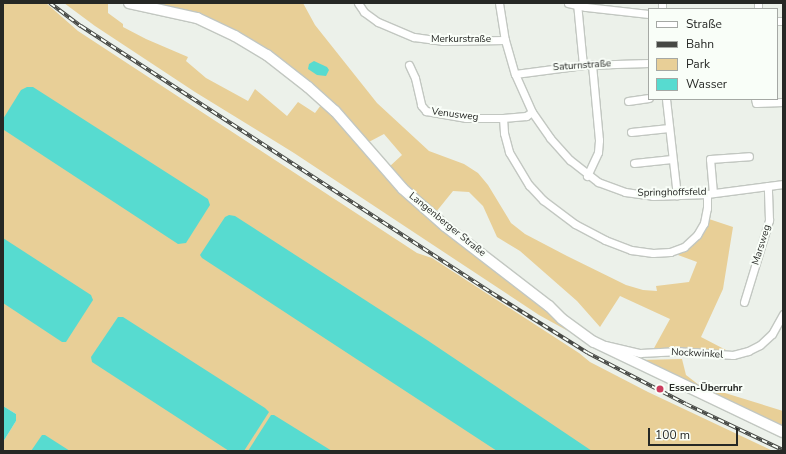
<!DOCTYPE html>
<meta charset="utf-8">
<style>
body{margin:0}
#map{position:relative;width:786px;height:454px;overflow:hidden;background:#ecf1ea;font-family:"Nunito Sans",sans-serif}
div>[style]{position:absolute}
.green>*{inset:0;background:#e8cf97}
.water>*{inset:0;background:#57dbd0}
.roads{filter:drop-shadow(1px 0 #c2c7c1) drop-shadow(-1px 0 #c2c7c1) drop-shadow(0 1px #c2c7c1) drop-shadow(0 -1px #c2c7c1)}
.minor>*{height:7px;margin:-3.5px;padding:0 3.5px;transform-origin:3.5px;border-radius:3.5px;background:#fff}
.secondary>*{height:10px;margin:-5px;padding:0 5px;transform-origin:5px;border-radius:5px;background:#fff}
.rail>*{height:3.5px;margin-top:-1.75px;transform-origin:0;background:repeating-linear-gradient(90deg,#f9fef8 0 6px,#464844 0 12px);box-sizing:border-box;border-block:1px solid #464844}
.dots>*{width:11px;height:11px;translate:-50% -50%;box-sizing:border-box;border:2px solid #f9fef8;border-radius:50%}
span{translate:-50% -50%;white-space:nowrap;text-align:center;line-height:1.15;-webkit-text-stroke:4px #f9fef8;paint-order:stroke}
.street-label{font-size:10px;color:#262825}
.poi-label{font-size:10px;color:#262825;font-weight:700}
.left{translate:0 -50%;text-align:left}
.frame{position:absolute;inset:0;border:4px solid #262825;pointer-events:none}
.legend{position:absolute;left:648px;top:8px;width:130px;height:92px;box-sizing:border-box;background:#f9fef8;border:1px solid #a5a8a4;margin:0;padding:5px 7px;list-style:none;font-size:12px;color:#262825}
.legend li{display:flex;align-items:center;gap:8px;height:20px}
.legend b{width:20px;border:1px solid #a5a8a4}
.scale{position:absolute;left:648px;top:428px;width:90px;height:18px;box-sizing:border-box;border:2px solid #262825;border-top:0;padding-left:5px;font-size:12px;line-height:14px;white-space:nowrap;color:#262825;-webkit-text-stroke:3px #f9fef8;paint-order:stroke}
</style>
<div id="map">
<div class="green">
<div style="clip-path:polygon(3px 3px,46px 3px,78px 31px,417px 253px,432px 258px,579px 353px,590px 362px,648px 392px,773px 451px,3px 451px,3px 442px,16px 421px,16px 414px,3px 406px)"></div>
<div style="clip-path:polygon(64px 3px,108px 3px,108px 13px,123px 24px,123px 27px,146px 39px,188px 57px,186px 61px,206px 78px,248px 101px,255px 89px,287px 116px,298px 102px,315px 113px,324px 101px,438px 226px,554px 317px,568px 331px,539px 315px,294px 153px,195px 92px,95px 26px)"></div>
<div style="clip-path:polygon(133px 3px,303px 3px,315px 25px,377px 103px,429px 151px,464px 164px,478px 173px,488px 185px,511px 223px,525px 234px,567px 256px,626px 285px,643px 290px,657px 291px,656px 286px,689px 282px,697px 262px,678px 255px,697px 241px,709px 219px,733px 227px,723px 289px,701px 337px,726px 350px,702px 351px,668px 348px,653px 350px,670px 319px,620px 296px,600px 327px,577px 301px,520px 251px,497px 237px,483px 206px,469px 192px,453px 191px,436px 212px,403px 183px,389px 167px,402px 155px,384px 134px,365px 144px,345px 121px,236px 35px)"></div>
<div style="clip-path:polygon(682px 359px,686px 375px,699px 385px,783px 411px,783px 430px,639px 360px)"></div>
</div>
<div class="water">
<div style="clip-path:polygon(314px 61px,327px 67px,329px 70px,326px 76px,317px 75px,308px 69px,309px 64px)"></div>
<div style="clip-path:polygon(27px 87px,33px 87px,208px 199px,210px 205px,186px 243px,178px 244px,4px 130px,3px 119px,21px 90px)"></div>
<div style="clip-path:polygon(229px 215px,235px 216px,427px 340px,592px 451px,497px 451px,202px 258px,200px 255px,225px 217px)"></div>
<div style="clip-path:polygon(3px 238px,91px 295px,93px 300px,66px 342px,62px 342px,3px 303px)"></div>
<div style="clip-path:polygon(118px 317px,123px 317px,265px 408px,269px 412px,244px 451px,229px 451px,92px 362px,91px 357px)"></div>
<div style="clip-path:polygon(3px 406px,16px 414px,16px 421px,3px 442px)"></div>
<div style="clip-path:polygon(271px 415px,274px 415px,332px 451px,248px 451px)"></div>
<div style="clip-path:polygon(42px 435px,45px 435px,70px 451px,31px 451px)"></div>
</div>
<div class="roads">
<div class="minor">
<div style="left:358px;top:3px;width:11px;rotate:56deg"></div>
<div style="left:364px;top:12px;width:17px;rotate:36deg"></div>
<div style="left:378px;top:22px;width:39px;rotate:23deg"></div>
<div style="left:414px;top:37px;width:28px;rotate:8deg"></div>
<div style="left:442px;top:41px;width:63px;rotate:-0.9deg"></div>
<div style="left:499px;top:3px;width:37px;rotate:81deg"></div>
<div style="left:505px;top:40px;width:35px;rotate:74deg"></div>
<div style="left:515px;top:74px;width:42px;rotate:65.9deg"></div>
<div style="left:532px;top:112px;width:32px;rotate:55deg"></div>
<div style="left:550px;top:138px;width:30px;rotate:48deg"></div>
<div style="left:570px;top:160px;width:36px;rotate:38deg"></div>
<div style="left:598px;top:182px;width:29px;rotate:20deg"></div>
<div style="left:625px;top:192px;width:28px;rotate:8deg"></div>
<div style="left:653px;top:196px;width:54px;rotate:-2.1deg"></div>
<div style="left:707px;top:194px;width:77px;rotate:-7.5deg"></div>
<div style="left:568px;top:3px;width:18px;rotate:13deg"></div>
<div style="left:586px;top:7px;width:63px;rotate:6.3deg"></div>
<div style="left:577px;top:3px;width:62px;rotate:84.5deg"></div>
<div style="left:662px;top:3px;width:6px;rotate:90deg"></div>
<div style="left:758px;top:3px;width:6px;rotate:90deg"></div>
<div style="left:777px;top:21px;width:6px"></div>
<div style="left:409px;top:65px;width:14px;rotate:65deg"></div>
<div style="left:415px;top:78px;width:28px;rotate:77deg"></div>
<div style="left:421px;top:105px;width:8px;rotate:50deg"></div>
<div style="left:426px;top:111px;width:41px;rotate:9.9deg"></div>
<div style="left:466px;top:118px;width:37px"></div>
<div style="left:503px;top:118px;width:23px;rotate:-5deg"></div>
<div style="left:526px;top:116px;width:7px;rotate:-34deg"></div>
<div style="left:515px;top:74px;width:69px;rotate:-7.5deg"></div>
<div style="left:583px;top:65px;width:66px;rotate:-1.7deg"></div>
<div style="left:666px;top:99px;width:97px;rotate:83.5deg"></div>
<div style="left:755px;top:99px;width:4px;rotate:76deg"></div>
<div style="left:756px;top:103px;width:27px;rotate:-2deg"></div>
<div style="left:628px;top:101px;width:21px;rotate:-8deg"></div>
<div style="left:503px;top:118px;width:15px;rotate:86deg"></div>
<div style="left:504px;top:133px;width:20px;rotate:75deg"></div>
<div style="left:509px;top:152px;width:39px;rotate:59deg"></div>
<div style="left:529px;top:185px;width:21px;rotate:47deg"></div>
<div style="left:543px;top:200px;width:40px;rotate:37deg"></div>
<div style="left:575px;top:224px;width:34px;rotate:28deg"></div>
<div style="left:605px;top:240px;width:28px;rotate:21deg"></div>
<div style="left:631px;top:250px;width:22px;rotate:8deg"></div>
<div style="left:653px;top:253px;width:17px;rotate:-3deg"></div>
<div style="left:670px;top:252px;width:15px;rotate:-20deg"></div>
<div style="left:684px;top:247px;width:18px;rotate:-43deg"></div>
<div style="left:697px;top:235px;width:14px;rotate:-60deg"></div>
<div style="left:704px;top:223px;width:15px;rotate:-79deg"></div>
<div style="left:707px;top:208px;width:14px;rotate:-90deg"></div>
<div style="left:631px;top:132px;width:38px;rotate:-6deg"></div>
<div style="left:634px;top:163px;width:38px;rotate:-6deg"></div>
<div style="left:587px;top:176px;width:26px;rotate:-65deg"></div>
<div style="left:598px;top:152px;width:12px;rotate:-85deg"></div>
<div style="left:599px;top:140px;width:75px;rotate:-95.3deg"></div>
<div style="left:713px;top:193px;width:34px;rotate:-95deg"></div>
<div style="left:710px;top:159px;width:39px;rotate:-4deg"></div>
<div style="left:744px;top:302px;width:86px;rotate:-73deg"></div>
<div style="left:769px;top:220px;width:34px;rotate:-92deg"></div>
<div style="left:605px;top:345px;width:36px;rotate:13deg"></div>
<div style="left:640px;top:353px;width:35px;rotate:-3deg"></div>
<div style="left:675px;top:351px;width:58px;rotate:3.9deg"></div>
<div style="left:733px;top:355px;width:16px;rotate:-15deg"></div>
<div style="left:748px;top:351px;width:13px;rotate:-27deg"></div>
<div style="left:760px;top:345px;width:16px;rotate:-43deg"></div>
<div style="left:772px;top:334px;width:23px;rotate:-61deg"></div>
</div>
<div class="secondary">
<div style="left:129px;top:3px;width:70px;rotate:12.4deg"></div>
<div style="left:197px;top:18px;width:42px;rotate:25.3deg"></div>
<div style="left:235px;top:36px;width:37px;rotate:31deg"></div>
<div style="left:267px;top:55px;width:52px;rotate:38deg"></div>
<div style="left:308px;top:87px;width:36px;rotate:42deg"></div>
<div style="left:335px;top:111px;width:103px;rotate:48.9deg"></div>
<div style="left:403px;top:189px;width:56px;rotate:41.4deg"></div>
<div style="left:445px;top:226px;width:131px;rotate:37.6deg"></div>
<div style="left:549px;top:306px;width:18px;rotate:45deg"></div>
<div style="left:562px;top:319px;width:39px;rotate:36deg"></div>
<div style="left:594px;top:342px;width:209px;rotate:25.5deg"></div>
</div>
</div>
<div class="rail">
<div style="left:50px;top:3px;width:39px;rotate:37deg"></div>
<div style="left:81px;top:26px;width:490px;rotate:33deg"></div>
<div style="left:492px;top:293px;width:113px;rotate:32deg"></div>
<div style="left:588px;top:353px;width:110px;rotate:27.5deg"></div>
<div style="left:686px;top:404px;width:107px;rotate:25.4deg"></div>
</div>
<div class="dots">
<div style="left:660px;top:389px;background:#cb3c5e"></div>
</div>
<div class="street-label">
<span style="left:461px;top:40px">Merkurstraße</span>
<span style="left:582px;top:66px;rotate:-4deg">Saturnstraße</span>
<span style="left:455px;top:115px;rotate:7deg">Venusweg</span>
<span style="left:672px;top:193px;rotate:-1deg">Springhoffsfeld</span>
<span style="left:447px;top:225px;rotate:39deg">Langenberger Straße</span>
<span style="left:762px;top:245px;rotate:-73deg">Marsweg</span>
<span style="left:697px;top:354px;rotate:3deg">Nockwinkel</span>
</div>
<div class="poi-label">
<span class="left" style="left:669px;top:389px">Essen-Überruhr</span>
</div>
<div class="frame"></div>
<ul class="legend">
<li><b style="height:5px;background:#fff"></b>Straße</li>
<li><b style="height:5px;background:#464844"></b>Bahn</li>
<li><b style="height:11px;background:#e8cf97"></b>Park</li>
<li><b style="height:11px;background:#57dbd0"></b>Wasser</li>
</ul>
<div class="scale">100 m</div>
</div>
